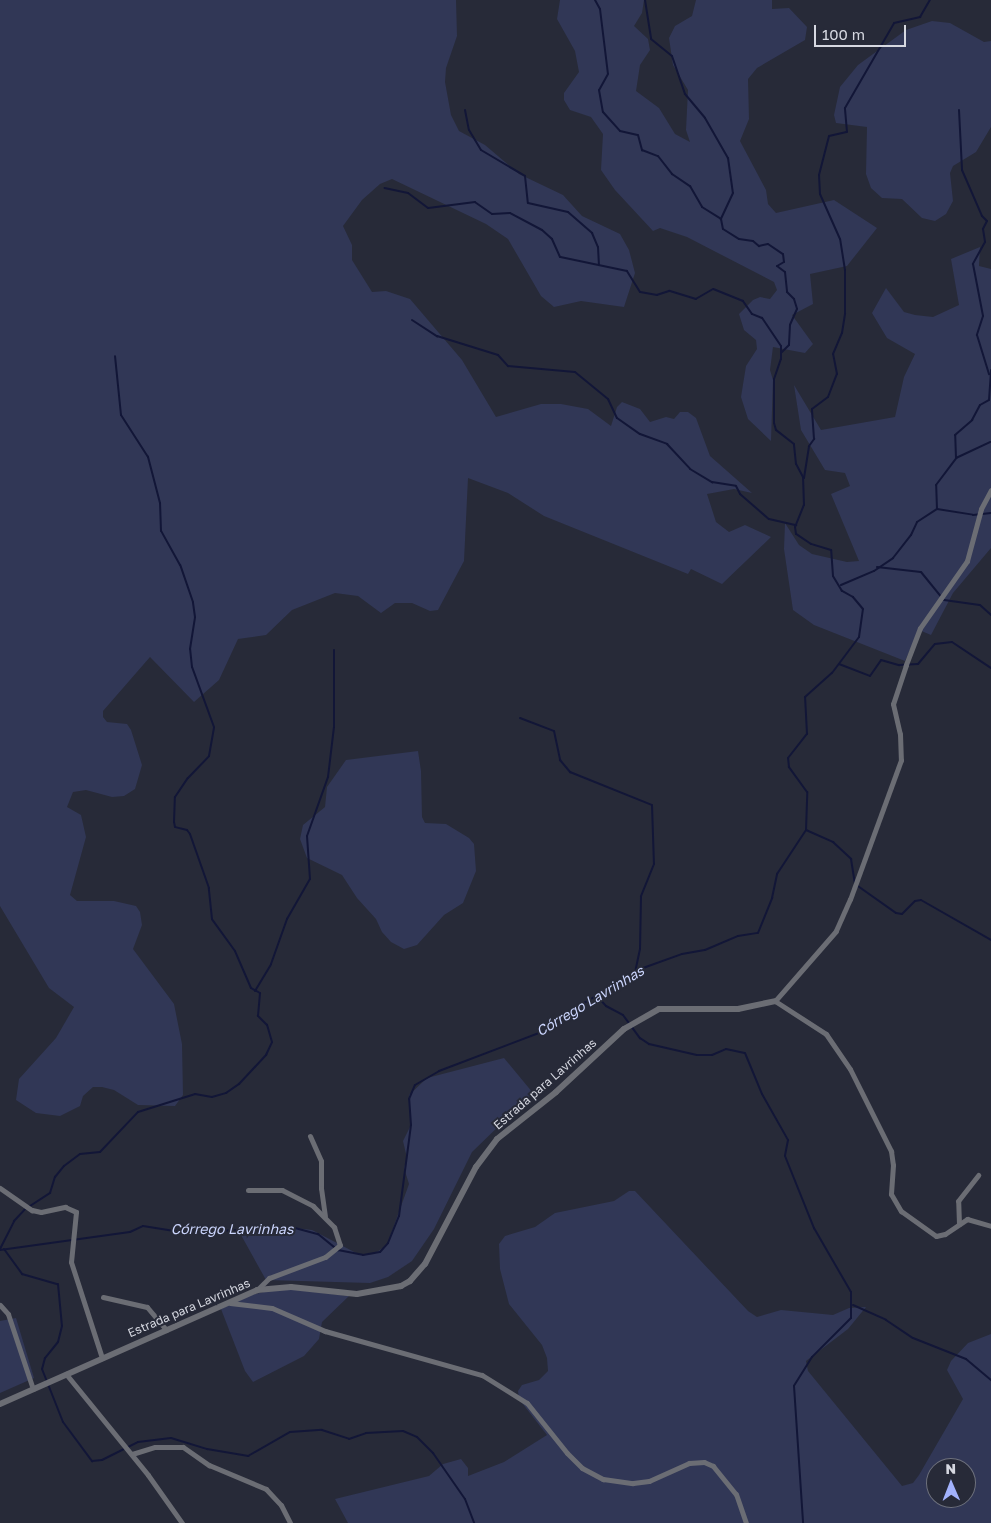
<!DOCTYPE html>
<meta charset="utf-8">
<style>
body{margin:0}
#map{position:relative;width:991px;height:1523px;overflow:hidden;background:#272a38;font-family:"Golos Text",sans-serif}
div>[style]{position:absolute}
.green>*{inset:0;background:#313756}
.stream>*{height:2px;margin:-1px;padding:0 1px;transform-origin:1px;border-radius:1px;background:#121637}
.minor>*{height:5px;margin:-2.5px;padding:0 2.5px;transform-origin:2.5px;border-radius:2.5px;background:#6b6d74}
.tertiary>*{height:6px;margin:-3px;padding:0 3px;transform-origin:3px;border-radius:3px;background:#6b6d74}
span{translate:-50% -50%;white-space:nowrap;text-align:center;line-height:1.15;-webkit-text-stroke:4px #272a38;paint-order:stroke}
.street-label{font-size:12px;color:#d6d8e1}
.water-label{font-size:14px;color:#cbd5fd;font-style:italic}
.north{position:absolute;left:926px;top:1458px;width:50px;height:50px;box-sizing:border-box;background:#272a38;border:1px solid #6d707c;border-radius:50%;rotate:359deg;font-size:14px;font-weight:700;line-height:20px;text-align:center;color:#d6d8e1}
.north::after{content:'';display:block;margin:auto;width:18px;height:22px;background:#a2b2fd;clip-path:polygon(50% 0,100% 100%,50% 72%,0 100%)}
.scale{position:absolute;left:814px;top:25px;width:92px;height:22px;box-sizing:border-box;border:2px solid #d6d8e1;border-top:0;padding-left:6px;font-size:15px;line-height:18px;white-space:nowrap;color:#d6d8e1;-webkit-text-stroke:4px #272a38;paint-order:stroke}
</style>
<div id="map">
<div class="green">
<div style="clip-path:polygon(0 0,456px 0,457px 36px,446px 68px,445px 82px,451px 115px,459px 131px,485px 145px,519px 174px,563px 195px,582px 216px,620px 234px,629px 250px,635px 273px,624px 307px,581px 301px,554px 307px,541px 296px,508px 239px,486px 224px,392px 179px,380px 184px,362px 200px,343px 226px,352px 245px,352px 260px,372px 292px,386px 291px,410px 299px,462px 360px,496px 417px,541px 404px,561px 404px,588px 409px,611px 426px,617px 407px,622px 402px,640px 409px,650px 422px,666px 417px,674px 419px,680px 412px,688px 412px,696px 418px,710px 456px,752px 493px,734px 489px,707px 494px,716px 522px,729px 532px,745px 525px,771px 537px,722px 584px,691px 569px,688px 574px,544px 516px,508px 493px,468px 478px,464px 561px,438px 610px,430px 611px,412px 603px,395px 603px,381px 613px,358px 596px,335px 593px,292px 610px,266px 635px,238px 639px,219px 680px,194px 702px,150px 657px,103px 711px,103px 717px,107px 722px,127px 724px,131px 730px,142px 765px,135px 789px,124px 796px,112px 797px,86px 790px,73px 792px,67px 807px,81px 815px,86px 837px,70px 895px,77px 901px,114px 901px,136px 906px,140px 912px,142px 925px,133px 949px,174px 1004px,182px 1044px,183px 1095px,175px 1106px,138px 1105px,114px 1090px,102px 1087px,93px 1087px,83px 1096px,80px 1106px,60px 1116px,36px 1113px,16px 1100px,19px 1079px,56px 1038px,74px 1007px,49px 988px,0 906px)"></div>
<div style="clip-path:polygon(560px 0,644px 0,642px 13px,634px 26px,648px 39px,650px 50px,640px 65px,636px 91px,659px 108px,675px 134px,690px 142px,686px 130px,688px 90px,673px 65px,669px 38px,675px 26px,692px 16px,696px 0,772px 0,772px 9px,789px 8px,807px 27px,805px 40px,757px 68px,748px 79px,749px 119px,740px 141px,766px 190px,768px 204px,776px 213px,834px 200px,877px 228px,847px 266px,810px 274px,813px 304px,792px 315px,813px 344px,805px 353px,773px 347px,770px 370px,773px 380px,771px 441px,748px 419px,741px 397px,746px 366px,757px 349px,756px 340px,744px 330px,739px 314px,753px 300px,760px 297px,770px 299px,777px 290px,774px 282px,687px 237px,660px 228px,653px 231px,615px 190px,601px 170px,603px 134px,591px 117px,570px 110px,564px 100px,564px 93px,579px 72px,575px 51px,557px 19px)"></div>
<div style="clip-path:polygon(932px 21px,950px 23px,984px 42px,991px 41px,991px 127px,976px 152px,953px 166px,950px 173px,953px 201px,946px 214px,935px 221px,922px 218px,902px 199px,882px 198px,871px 188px,866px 174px,867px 127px,836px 123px,834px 115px,840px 87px,858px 65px,906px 30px)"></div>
<div style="clip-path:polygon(980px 247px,979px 266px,991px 269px,991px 548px,953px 593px,931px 635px,919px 630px,905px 661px,814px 625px,793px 610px,784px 549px,785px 523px,799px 545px,812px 554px,847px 562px,859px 561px,831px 494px,850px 486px,845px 473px,825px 470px,801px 430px,794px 385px,821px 430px,895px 417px,904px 377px,915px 354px,887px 338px,872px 313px,886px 288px,904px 312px,915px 315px,933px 317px,959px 305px,951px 259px)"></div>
<div style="clip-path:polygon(418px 751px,421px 771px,422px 817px,425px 823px,446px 824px,469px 838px,474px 844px,476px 871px,463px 903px,444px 915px,417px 945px,404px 949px,391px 942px,382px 932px,376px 919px,357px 898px,342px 875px,307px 858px,300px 839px,303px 825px,325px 807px,327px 787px,346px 760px)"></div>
<div style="clip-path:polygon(504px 1058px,533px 1093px,472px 1152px,434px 1229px,412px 1261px,388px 1277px,370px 1283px,266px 1280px,241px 1235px,287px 1227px,312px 1230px,360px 1255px,374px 1254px,387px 1245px,409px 1184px,404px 1168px,407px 1158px,403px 1141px,411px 1125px,409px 1095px,427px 1078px)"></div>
<div style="clip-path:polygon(evenodd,629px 1191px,635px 1191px,748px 1311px,757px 1317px,781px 1310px,833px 1315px,849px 1308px,866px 1307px,848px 1329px,806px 1361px,808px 1371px,902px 1486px,913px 1483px,919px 1475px,963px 1399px,947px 1370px,951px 1361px,968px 1343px,991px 1334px,991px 1523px,348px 1523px,335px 1499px,429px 1476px,443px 1464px,461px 1459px,468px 1468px,468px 1476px,504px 1462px,547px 1435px,519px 1399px,518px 1391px,522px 1385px,539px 1380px,548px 1371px,547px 1358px,542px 1345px,509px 1304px,500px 1269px,499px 1244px,505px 1236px,535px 1227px,555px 1213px,614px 1201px,629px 1191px,936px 1468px,966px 1468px,966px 1498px,936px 1498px,936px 1468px)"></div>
<div style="clip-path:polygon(281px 1288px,349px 1296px,322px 1322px,319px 1339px,304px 1356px,253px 1382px,245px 1371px,221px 1309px,251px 1295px)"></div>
<div style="clip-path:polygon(16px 1318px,34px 1378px,0 1393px,0 1321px)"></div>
</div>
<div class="stream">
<div style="left:595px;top:0;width:10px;rotate:61deg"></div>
<div style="left:600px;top:9px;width:65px;rotate:83deg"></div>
<div style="left:608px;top:74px;width:18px;rotate:119deg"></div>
<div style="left:599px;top:90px;width:22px;rotate:80deg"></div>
<div style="left:603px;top:112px;width:25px;rotate:48deg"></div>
<div style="left:620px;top:131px;width:18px;rotate:13deg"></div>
<div style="left:638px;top:135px;width:16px;rotate:75deg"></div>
<div style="left:642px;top:150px;width:17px;rotate:21deg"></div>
<div style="left:658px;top:156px;width:23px;rotate:52deg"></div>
<div style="left:672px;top:174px;width:22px;rotate:34deg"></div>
<div style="left:690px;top:186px;width:24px;rotate:60deg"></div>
<div style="left:702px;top:207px;width:22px;rotate:32deg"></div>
<div style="left:645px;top:0;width:39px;rotate:81deg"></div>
<div style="left:651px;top:39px;width:27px;rotate:39deg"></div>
<div style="left:672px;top:56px;width:40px;rotate:71.1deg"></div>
<div style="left:685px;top:94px;width:31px;rotate:50deg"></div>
<div style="left:705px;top:118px;width:46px;rotate:60.1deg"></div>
<div style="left:728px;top:158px;width:35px;rotate:82deg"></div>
<div style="left:733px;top:193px;width:29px;rotate:115deg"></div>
<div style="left:721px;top:219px;width:10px;rotate:79deg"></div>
<div style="left:723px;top:229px;width:19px;rotate:32deg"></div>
<div style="left:739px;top:239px;width:14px;rotate:8deg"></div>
<div style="left:753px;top:241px;width:8px;rotate:40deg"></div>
<div style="left:759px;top:246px;width:9px;rotate:-13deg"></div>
<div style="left:768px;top:244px;width:18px;rotate:34deg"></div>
<div style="left:783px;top:254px;width:8px;rotate:83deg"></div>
<div style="left:784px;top:262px;width:8px;rotate:150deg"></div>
<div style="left:777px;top:266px;width:10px;rotate:37deg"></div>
<div style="left:785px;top:272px;width:20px;rotate:84deg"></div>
<div style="left:787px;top:292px;width:10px;rotate:45deg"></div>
<div style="left:794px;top:299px;width:10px;rotate:73deg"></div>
<div style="left:797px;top:309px;width:17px;rotate:114deg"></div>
<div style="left:790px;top:325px;width:20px;rotate:93deg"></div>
<div style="left:789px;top:345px;width:10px;rotate:135deg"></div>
<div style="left:465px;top:110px;width:20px;rotate:79deg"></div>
<div style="left:469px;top:130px;width:23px;rotate:59deg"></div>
<div style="left:481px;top:150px;width:51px;rotate:30.6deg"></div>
<div style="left:525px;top:176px;width:27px;rotate:84deg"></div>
<div style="left:528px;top:203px;width:41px;rotate:12.7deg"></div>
<div style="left:568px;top:212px;width:32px;rotate:41deg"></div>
<div style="left:592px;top:233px;width:15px;rotate:67deg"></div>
<div style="left:598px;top:247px;width:18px;rotate:87deg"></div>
<div style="left:959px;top:110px;width:60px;rotate:87.1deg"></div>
<div style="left:962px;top:170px;width:50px;rotate:66.5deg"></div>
<div style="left:982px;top:216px;width:7px;rotate:45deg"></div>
<div style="left:987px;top:221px;width:9px;rotate:117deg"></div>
<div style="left:983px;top:229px;width:13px;rotate:81deg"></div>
<div style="left:985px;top:242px;width:25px;rotate:119deg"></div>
<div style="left:973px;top:264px;width:53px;rotate:79.1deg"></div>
<div style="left:983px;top:316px;width:20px;rotate:108deg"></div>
<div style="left:977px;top:335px;width:41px;rotate:72.9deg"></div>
<div style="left:412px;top:320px;width:30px;rotate:33deg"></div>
<div style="left:437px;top:336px;width:64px;rotate:17.3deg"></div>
<div style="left:498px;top:355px;width:15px;rotate:48deg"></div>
<div style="left:508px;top:366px;width:67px;rotate:5.1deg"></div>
<div style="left:575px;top:372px;width:43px;rotate:39.3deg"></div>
<div style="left:608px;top:399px;width:21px;rotate:65deg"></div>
<div style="left:617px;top:418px;width:28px;rotate:35deg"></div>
<div style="left:640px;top:434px;width:29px;rotate:20deg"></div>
<div style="left:667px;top:444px;width:34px;rotate:47deg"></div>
<div style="left:690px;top:469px;width:26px;rotate:31deg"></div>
<div style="left:712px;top:482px;width:24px;rotate:9deg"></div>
<div style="left:736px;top:486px;width:9px;rotate:63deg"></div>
<div style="left:740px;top:494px;width:38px;rotate:41deg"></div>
<div style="left:769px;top:519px;width:28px;rotate:13deg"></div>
<div style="left:956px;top:458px;width:38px;rotate:-25deg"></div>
<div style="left:804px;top:478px;width:32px;rotate:-81deg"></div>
<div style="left:809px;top:446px;width:9px;rotate:-54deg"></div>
<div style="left:814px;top:439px;width:30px;rotate:-94deg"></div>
<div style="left:812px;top:409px;width:20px;rotate:-37deg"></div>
<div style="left:828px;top:397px;width:25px;rotate:-69deg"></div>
<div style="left:837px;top:374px;width:20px;rotate:-101deg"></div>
<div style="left:833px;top:354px;width:23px;rotate:-67deg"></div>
<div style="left:842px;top:333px;width:20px;rotate:-81deg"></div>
<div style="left:845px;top:313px;width:43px;rotate:-90deg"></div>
<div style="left:845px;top:270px;width:31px;rotate:-99deg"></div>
<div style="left:840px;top:239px;width:49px;rotate:-114deg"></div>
<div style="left:820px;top:194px;width:19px;rotate:-93deg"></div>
<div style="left:819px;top:175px;width:40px;rotate:-75.6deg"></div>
<div style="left:829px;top:136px;width:18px;rotate:-13deg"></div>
<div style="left:847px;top:132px;width:24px;rotate:-95deg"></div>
<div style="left:845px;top:108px;width:98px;rotate:-60deg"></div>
<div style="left:894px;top:23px;width:27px;rotate:-13deg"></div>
<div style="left:920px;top:17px;width:20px;rotate:-60deg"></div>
<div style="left:937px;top:509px;width:24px;rotate:-92deg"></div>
<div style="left:936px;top:485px;width:34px;rotate:-53deg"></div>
<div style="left:956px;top:458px;width:23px;rotate:-92deg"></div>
<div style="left:955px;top:435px;width:23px;rotate:-41deg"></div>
<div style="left:972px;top:420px;width:17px;rotate:-62deg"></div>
<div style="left:980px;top:405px;width:10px;rotate:-29deg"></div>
<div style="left:989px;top:400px;width:30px;rotate:-86deg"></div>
<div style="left:937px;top:509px;width:36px;rotate:9deg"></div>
<div style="left:973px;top:515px;width:18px;rotate:-6deg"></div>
<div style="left:877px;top:567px;width:44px;rotate:6.5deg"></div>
<div style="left:921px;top:572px;width:36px;rotate:51deg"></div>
<div style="left:944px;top:600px;width:36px;rotate:8deg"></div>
<div style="left:980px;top:605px;width:15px;rotate:42deg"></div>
<div style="left:841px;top:585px;width:36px;rotate:-23deg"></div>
<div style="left:874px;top:571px;width:23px;rotate:-34deg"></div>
<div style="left:893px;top:558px;width:29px;rotate:-52deg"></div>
<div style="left:911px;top:535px;width:14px;rotate:-65deg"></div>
<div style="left:917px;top:522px;width:24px;rotate:-33deg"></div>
<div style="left:839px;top:664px;width:33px;rotate:21deg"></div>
<div style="left:870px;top:676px;width:19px;rotate:-55deg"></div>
<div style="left:881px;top:660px;width:19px;rotate:16deg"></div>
<div style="left:899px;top:665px;width:19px;rotate:-3deg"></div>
<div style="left:918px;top:664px;width:26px;rotate:-50deg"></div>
<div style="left:935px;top:644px;width:17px;rotate:-7deg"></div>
<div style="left:952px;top:642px;width:47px;rotate:33.7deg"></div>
<div style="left:520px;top:718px;width:36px;rotate:21deg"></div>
<div style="left:554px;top:731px;width:30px;rotate:78deg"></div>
<div style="left:560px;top:760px;width:16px;rotate:50deg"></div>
<div style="left:570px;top:772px;width:88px;rotate:21.9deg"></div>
<div style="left:652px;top:805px;width:59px;rotate:88.1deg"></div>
<div style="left:654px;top:864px;width:35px;rotate:112deg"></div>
<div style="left:641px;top:897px;width:52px;rotate:91.1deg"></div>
<div style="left:640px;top:949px;width:24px;rotate:102deg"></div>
<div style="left:806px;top:830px;width:30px;rotate:24deg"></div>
<div style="left:833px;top:842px;width:25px;rotate:43deg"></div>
<div style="left:851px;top:859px;width:25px;rotate:81deg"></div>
<div style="left:855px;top:884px;width:50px;rotate:35.3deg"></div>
<div style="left:896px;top:913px;width:6px;rotate:9deg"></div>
<div style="left:902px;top:914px;width:18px;rotate:-45deg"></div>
<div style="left:915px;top:901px;width:6px;rotate:-9deg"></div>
<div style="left:921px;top:900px;width:81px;rotate:29.7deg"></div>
<div style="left:255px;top:991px;width:31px;rotate:-59deg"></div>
<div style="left:271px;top:964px;width:48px;rotate:-70.4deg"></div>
<div style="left:287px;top:919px;width:46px;rotate:-60.1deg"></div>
<div style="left:310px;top:879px;width:43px;rotate:-94deg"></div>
<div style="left:307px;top:836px;width:63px;rotate:-70.4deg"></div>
<div style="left:328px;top:777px;width:50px;rotate:-83.2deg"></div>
<div style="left:334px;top:727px;width:77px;rotate:-90deg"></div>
<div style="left:597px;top:996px;width:13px;rotate:48deg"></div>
<div style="left:606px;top:1006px;width:19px;rotate:28deg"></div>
<div style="left:623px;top:1015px;width:29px;rotate:54deg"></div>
<div style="left:640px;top:1038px;width:11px;rotate:34deg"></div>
<div style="left:649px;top:1044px;width:49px;rotate:12.9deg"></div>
<div style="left:697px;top:1055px;width:15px"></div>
<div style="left:712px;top:1055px;width:15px;rotate:-23deg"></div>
<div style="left:726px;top:1049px;width:19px;rotate:12deg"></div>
<div style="left:745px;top:1053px;width:44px;rotate:67.5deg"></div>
<div style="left:762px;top:1094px;width:53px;rotate:60.5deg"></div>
<div style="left:788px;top:1140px;width:16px;rotate:101deg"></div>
<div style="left:785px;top:1156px;width:78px;rotate:68.1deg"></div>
<div style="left:814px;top:1228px;width:74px;rotate:60deg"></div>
<div style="left:851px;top:1292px;width:26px;rotate:90deg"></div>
<div style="left:851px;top:1318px;width:55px;rotate:135deg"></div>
<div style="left:812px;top:1357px;width:34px;rotate:122deg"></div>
<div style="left:794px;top:1386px;width:137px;rotate:86.2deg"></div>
<div style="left:30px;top:1206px;width:24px;rotate:-33deg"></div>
<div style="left:50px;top:1193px;width:17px;rotate:-73deg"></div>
<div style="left:55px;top:1177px;width:14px;rotate:-51deg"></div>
<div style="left:64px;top:1166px;width:20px;rotate:-37deg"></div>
<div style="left:80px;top:1154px;width:20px;rotate:-6deg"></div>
<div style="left:100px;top:1152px;width:55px;rotate:-46.5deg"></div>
<div style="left:138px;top:1112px;width:60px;rotate:-17.5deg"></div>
<div style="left:195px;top:1094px;width:17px;rotate:10deg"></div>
<div style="left:212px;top:1097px;width:15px;rotate:-16deg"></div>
<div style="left:226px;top:1093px;width:16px;rotate:-35deg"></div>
<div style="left:239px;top:1084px;width:40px;rotate:-47deg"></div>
<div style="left:266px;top:1055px;width:14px;rotate:-65deg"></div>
<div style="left:272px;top:1042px;width:18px;rotate:-106deg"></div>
<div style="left:267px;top:1025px;width:13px;rotate:-135deg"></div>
<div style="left:258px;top:1016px;width:23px;rotate:-85deg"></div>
<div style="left:260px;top:993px;width:10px;rotate:-151deg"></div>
<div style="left:251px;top:988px;width:40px;rotate:-113.4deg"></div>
<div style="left:235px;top:951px;width:39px;rotate:-126deg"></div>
<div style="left:212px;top:919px;width:31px;rotate:-96deg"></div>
<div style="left:209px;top:888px;width:57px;rotate:-109.4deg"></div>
<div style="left:190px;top:834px;width:5px;rotate:-127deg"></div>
<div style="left:187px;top:830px;width:12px;rotate:-166deg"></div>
<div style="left:175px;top:827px;width:5px;rotate:-101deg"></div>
<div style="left:174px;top:822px;width:25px;rotate:-88deg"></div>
<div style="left:175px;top:797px;width:23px;rotate:-56deg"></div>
<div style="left:188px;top:778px;width:30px;rotate:-46deg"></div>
<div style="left:209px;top:756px;width:29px;rotate:-80deg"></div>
<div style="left:214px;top:727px;width:64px;rotate:-110.1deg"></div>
<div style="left:192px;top:667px;width:18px;rotate:-96deg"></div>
<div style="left:190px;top:649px;width:32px;rotate:-81deg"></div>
<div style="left:195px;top:617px;width:15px;rotate:-98deg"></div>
<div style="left:193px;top:602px;width:39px;rotate:-109deg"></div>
<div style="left:180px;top:565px;width:39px;rotate:-119deg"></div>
<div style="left:161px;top:531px;width:28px;rotate:-92deg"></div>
<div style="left:160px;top:503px;width:48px;rotate:-104.6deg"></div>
<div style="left:148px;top:457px;width:50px;rotate:-122.7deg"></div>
<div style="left:121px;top:415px;width:59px;rotate:-95.8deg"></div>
<div style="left:0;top:1249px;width:31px;rotate:-63deg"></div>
<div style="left:14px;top:1221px;width:18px;rotate:-47deg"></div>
<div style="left:4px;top:1249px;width:31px;rotate:54deg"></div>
<div style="left:22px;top:1274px;width:37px;rotate:16deg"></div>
<div style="left:58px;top:1284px;width:42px;rotate:84.6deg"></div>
<div style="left:62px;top:1326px;width:16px;rotate:104deg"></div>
<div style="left:58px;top:1342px;width:21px;rotate:129deg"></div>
<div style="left:45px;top:1358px;width:11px;rotate:105deg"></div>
<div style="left:42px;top:1369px;width:57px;rotate:68.4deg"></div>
<div style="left:63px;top:1422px;width:49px;rotate:53.4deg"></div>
<div style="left:92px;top:1461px;width:10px;rotate:-6deg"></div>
<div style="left:102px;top:1460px;width:40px;rotate:-26.6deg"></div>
<div style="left:138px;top:1442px;width:33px;rotate:-7deg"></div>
<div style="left:171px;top:1438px;width:38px;rotate:17deg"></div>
<div style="left:207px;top:1449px;width:42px;rotate:9.7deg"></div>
<div style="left:248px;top:1456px;width:48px;rotate:-29.7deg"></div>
<div style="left:290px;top:1432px;width:32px;rotate:-4deg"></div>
<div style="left:322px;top:1430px;width:28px;rotate:18deg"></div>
<div style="left:349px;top:1439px;width:18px;rotate:-19deg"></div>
<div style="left:366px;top:1433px;width:37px;rotate:-3deg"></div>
<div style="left:403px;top:1431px;width:15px;rotate:23deg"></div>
<div style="left:417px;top:1437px;width:23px;rotate:45deg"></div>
<div style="left:433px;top:1453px;width:56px;rotate:55.2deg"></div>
<div style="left:465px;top:1499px;width:26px;rotate:69deg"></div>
<div style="left:0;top:1250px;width:131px;rotate:-7.9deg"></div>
<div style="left:130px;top:1232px;width:14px;rotate:-25deg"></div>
<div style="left:143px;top:1226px;width:38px;rotate:9deg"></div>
<div style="left:181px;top:1232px;width:114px;rotate:-2deg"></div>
<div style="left:295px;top:1228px;width:24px;rotate:15deg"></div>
<div style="left:318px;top:1234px;width:26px;rotate:39deg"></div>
<div style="left:338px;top:1250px;width:25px;rotate:11deg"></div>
<div style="left:363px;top:1255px;width:17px;rotate:-10deg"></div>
<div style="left:380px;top:1252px;width:12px;rotate:-48deg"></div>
<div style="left:388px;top:1243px;width:29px;rotate:-68deg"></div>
<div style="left:399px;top:1216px;width:92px;rotate:-82.5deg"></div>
<div style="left:411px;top:1125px;width:26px;rotate:-94deg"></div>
<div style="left:409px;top:1099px;width:15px;rotate:-67deg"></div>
<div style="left:415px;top:1085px;width:28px;rotate:-30deg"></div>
<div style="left:439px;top:1071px;width:116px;rotate:-20.8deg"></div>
<div style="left:547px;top:1030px;width:46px;rotate:-36.1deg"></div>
<div style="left:584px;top:1003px;width:69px;rotate:-30.7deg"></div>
<div style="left:643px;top:968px;width:41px;rotate:-19.7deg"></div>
<div style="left:682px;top:954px;width:23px;rotate:-10deg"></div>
<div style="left:705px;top:950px;width:36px;rotate:-23deg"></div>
<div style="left:738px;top:936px;width:20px;rotate:-9deg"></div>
<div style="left:758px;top:933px;width:38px;rotate:-68deg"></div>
<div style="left:772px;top:898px;width:25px;rotate:-78deg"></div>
<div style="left:777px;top:874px;width:53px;rotate:-56.6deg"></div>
<div style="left:806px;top:830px;width:38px;rotate:-88deg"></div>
<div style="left:807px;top:792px;width:31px;rotate:-126deg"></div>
<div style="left:789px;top:767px;width:9px;rotate:-96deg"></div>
<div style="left:788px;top:758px;width:31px;rotate:-52deg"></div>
<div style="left:807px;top:734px;width:37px;rotate:-93deg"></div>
<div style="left:805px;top:697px;width:36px;rotate:-42deg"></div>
<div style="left:832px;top:673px;width:45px;rotate:-53.1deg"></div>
<div style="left:859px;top:637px;width:28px;rotate:-82deg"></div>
<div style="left:863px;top:609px;width:16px;rotate:-130deg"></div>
<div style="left:853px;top:597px;width:13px;rotate:-151deg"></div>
<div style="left:842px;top:591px;width:17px;rotate:-121deg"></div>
<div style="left:833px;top:576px;width:26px;rotate:-94deg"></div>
<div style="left:831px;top:550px;width:21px;rotate:-163deg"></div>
<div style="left:811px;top:544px;width:18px;rotate:-146deg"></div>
<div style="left:796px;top:534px;width:7px;rotate:-98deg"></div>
<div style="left:795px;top:527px;width:24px;rotate:-68deg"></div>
<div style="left:804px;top:505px;width:28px;rotate:-92deg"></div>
<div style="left:803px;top:477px;width:15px;rotate:-118deg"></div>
<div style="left:796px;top:464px;width:20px;rotate:-96deg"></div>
<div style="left:794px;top:444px;width:23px;rotate:-142deg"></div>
<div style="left:776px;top:430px;width:7px;rotate:-106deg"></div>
<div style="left:774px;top:423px;width:44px;rotate:-90deg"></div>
<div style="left:774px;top:379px;width:21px;rotate:-71deg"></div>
<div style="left:781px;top:359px;width:13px;rotate:-90deg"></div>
<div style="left:781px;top:346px;width:34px;rotate:-124deg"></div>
<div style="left:762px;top:318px;width:11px;rotate:-158deg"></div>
<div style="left:752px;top:314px;width:16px;rotate:-125deg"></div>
<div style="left:743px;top:301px;width:32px;rotate:-158deg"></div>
<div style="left:713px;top:289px;width:20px;rotate:150deg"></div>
<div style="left:696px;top:299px;width:28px;rotate:-163deg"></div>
<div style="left:669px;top:291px;width:13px;rotate:162deg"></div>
<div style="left:657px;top:295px;width:17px;rotate:-170deg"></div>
<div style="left:640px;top:292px;width:25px;rotate:-122deg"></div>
<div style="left:627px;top:271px;width:68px;rotate:-168.2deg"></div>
<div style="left:560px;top:257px;width:20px;rotate:-114deg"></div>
<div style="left:552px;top:239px;width:13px;rotate:-138deg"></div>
<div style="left:542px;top:230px;width:36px;rotate:-152deg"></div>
<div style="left:510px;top:213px;width:18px;rotate:177deg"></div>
<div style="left:492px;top:214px;width:21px;rotate:-145deg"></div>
<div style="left:475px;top:202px;width:47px;rotate:172.7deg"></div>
<div style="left:428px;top:208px;width:25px;rotate:-143deg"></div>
<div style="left:408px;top:193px;width:24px;rotate:-168deg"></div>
<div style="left:853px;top:1305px;width:36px;rotate:24deg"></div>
<div style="left:886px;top:1320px;width:32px;rotate:34deg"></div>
<div style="left:913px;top:1338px;width:57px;rotate:21.6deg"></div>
<div style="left:966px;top:1359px;width:33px;rotate:40deg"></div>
</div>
<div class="minor">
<div style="left:991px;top:490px;width:21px;rotate:118deg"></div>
<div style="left:981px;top:509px;width:54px;rotate:105.1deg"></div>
<div style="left:967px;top:561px;width:82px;rotate:125deg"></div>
<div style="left:920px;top:628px;width:40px;rotate:111deg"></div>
<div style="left:906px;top:665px;width:41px;rotate:108.4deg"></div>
<div style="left:893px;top:704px;width:31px;rotate:77deg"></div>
<div style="left:900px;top:734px;width:26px;rotate:88deg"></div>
<div style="left:901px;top:760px;width:148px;rotate:110.1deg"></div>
<div style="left:850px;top:899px;width:35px;rotate:114deg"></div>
<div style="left:836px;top:931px;width:93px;rotate:131.1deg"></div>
<div style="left:775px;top:1001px;width:61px;rotate:32.9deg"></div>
<div style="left:826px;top:1034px;width:42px;rotate:55.6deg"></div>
<div style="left:850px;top:1069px;width:92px;rotate:63.4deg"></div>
<div style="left:891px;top:1151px;width:14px;rotate:82deg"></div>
<div style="left:893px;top:1165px;width:29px;rotate:94deg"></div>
<div style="left:891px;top:1194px;width:20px;rotate:60deg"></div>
<div style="left:901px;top:1211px;width:43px;rotate:35.5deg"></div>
<div style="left:936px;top:1236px;width:9px;rotate:-13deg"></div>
<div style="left:945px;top:1234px;width:27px;rotate:-34deg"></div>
<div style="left:967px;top:1219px;width:25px;rotate:16deg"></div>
<div style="left:310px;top:1136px;width:27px;rotate:66deg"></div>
<div style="left:321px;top:1161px;width:27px;rotate:90deg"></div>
<div style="left:321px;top:1188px;width:28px;rotate:82deg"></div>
<div style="left:0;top:1188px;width:39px;rotate:35deg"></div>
<div style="left:32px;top:1210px;width:9px;rotate:13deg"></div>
<div style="left:41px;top:1212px;width:25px;rotate:-12deg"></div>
<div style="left:65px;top:1207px;width:12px;rotate:24deg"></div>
<div style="left:76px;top:1212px;width:50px;rotate:95.7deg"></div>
<div style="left:71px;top:1262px;width:101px;rotate:72.1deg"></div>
<div style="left:248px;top:1190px;width:34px"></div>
<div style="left:282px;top:1190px;width:35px;rotate:27deg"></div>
<div style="left:313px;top:1206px;width:30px;rotate:45deg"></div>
<div style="left:334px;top:1227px;width:19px;rotate:72deg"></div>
<div style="left:340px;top:1245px;width:19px;rotate:141deg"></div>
<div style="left:325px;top:1257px;width:60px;rotate:159.4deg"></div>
<div style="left:269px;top:1278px;width:17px;rotate:135deg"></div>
<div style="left:959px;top:1224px;width:23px;rotate:-92deg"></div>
<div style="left:958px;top:1201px;width:33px;rotate:-52deg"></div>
<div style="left:103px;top:1297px;width:45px;rotate:12.8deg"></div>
<div style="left:147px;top:1307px;width:30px;rotate:50deg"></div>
<div style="left:230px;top:1303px;width:42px;rotate:6.8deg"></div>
<div style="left:272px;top:1308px;width:58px;rotate:23.5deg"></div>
<div style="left:325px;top:1331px;width:163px;rotate:15.7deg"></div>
<div style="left:482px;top:1375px;width:53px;rotate:31.9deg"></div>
<div style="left:527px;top:1403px;width:64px;rotate:51.3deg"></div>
<div style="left:567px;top:1453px;width:21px;rotate:45deg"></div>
<div style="left:582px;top:1468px;width:24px;rotate:28deg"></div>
<div style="left:603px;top:1479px;width:30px;rotate:8deg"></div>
<div style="left:633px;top:1483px;width:16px;rotate:-7deg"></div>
<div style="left:649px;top:1481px;width:44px;rotate:-24.2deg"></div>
<div style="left:689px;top:1463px;width:15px;rotate:-4deg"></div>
<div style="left:704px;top:1462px;width:10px;rotate:24deg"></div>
<div style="left:713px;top:1466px;width:36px;rotate:51deg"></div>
<div style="left:736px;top:1494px;width:31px;rotate:71deg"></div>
<div style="left:0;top:1305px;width:12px;rotate:48deg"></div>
<div style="left:8px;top:1314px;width:79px;rotate:71.6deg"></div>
<div style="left:66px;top:1374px;width:130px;rotate:50.9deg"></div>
<div style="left:148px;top:1475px;width:59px;rotate:54.7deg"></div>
<div style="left:132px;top:1454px;width:24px;rotate:-17deg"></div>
<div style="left:155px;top:1447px;width:28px"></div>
<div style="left:183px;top:1447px;width:32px;rotate:35deg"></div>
<div style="left:209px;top:1465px;width:62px;rotate:22.8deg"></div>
<div style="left:266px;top:1489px;width:22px;rotate:47deg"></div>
<div style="left:281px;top:1505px;width:20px;rotate:63deg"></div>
</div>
<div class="tertiary">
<div style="left:0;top:1404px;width:281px;rotate:-23.9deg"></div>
<div style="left:257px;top:1290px;width:34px;rotate:-5deg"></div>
<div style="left:291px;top:1287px;width:66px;rotate:6.1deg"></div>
<div style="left:357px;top:1294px;width:45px;rotate:-10.3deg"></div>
<div style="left:401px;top:1286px;width:10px;rotate:-29deg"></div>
<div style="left:410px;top:1281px;width:23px;rotate:-49deg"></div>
<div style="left:425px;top:1264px;width:110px;rotate:-62.3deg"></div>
<div style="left:476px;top:1167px;width:35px;rotate:-53deg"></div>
<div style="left:497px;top:1139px;width:75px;rotate:-38.5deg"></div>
<div style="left:556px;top:1092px;width:93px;rotate:-42.8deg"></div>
<div style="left:624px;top:1029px;width:40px;rotate:-29.7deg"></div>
<div style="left:659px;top:1009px;width:79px"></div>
<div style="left:738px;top:1009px;width:38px;rotate:-12deg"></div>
</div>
<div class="street-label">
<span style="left:545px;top:1084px;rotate:-41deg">Estrada para Lavrinhas</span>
<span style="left:189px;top:1308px;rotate:-23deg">Estrada para Lavrinhas</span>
</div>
<div class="water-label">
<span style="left:590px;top:1001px;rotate:-31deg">Córrego Lavrinhas</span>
<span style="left:232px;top:1229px">Córrego Lavrinhas</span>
</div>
<div class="north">N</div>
<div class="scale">100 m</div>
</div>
